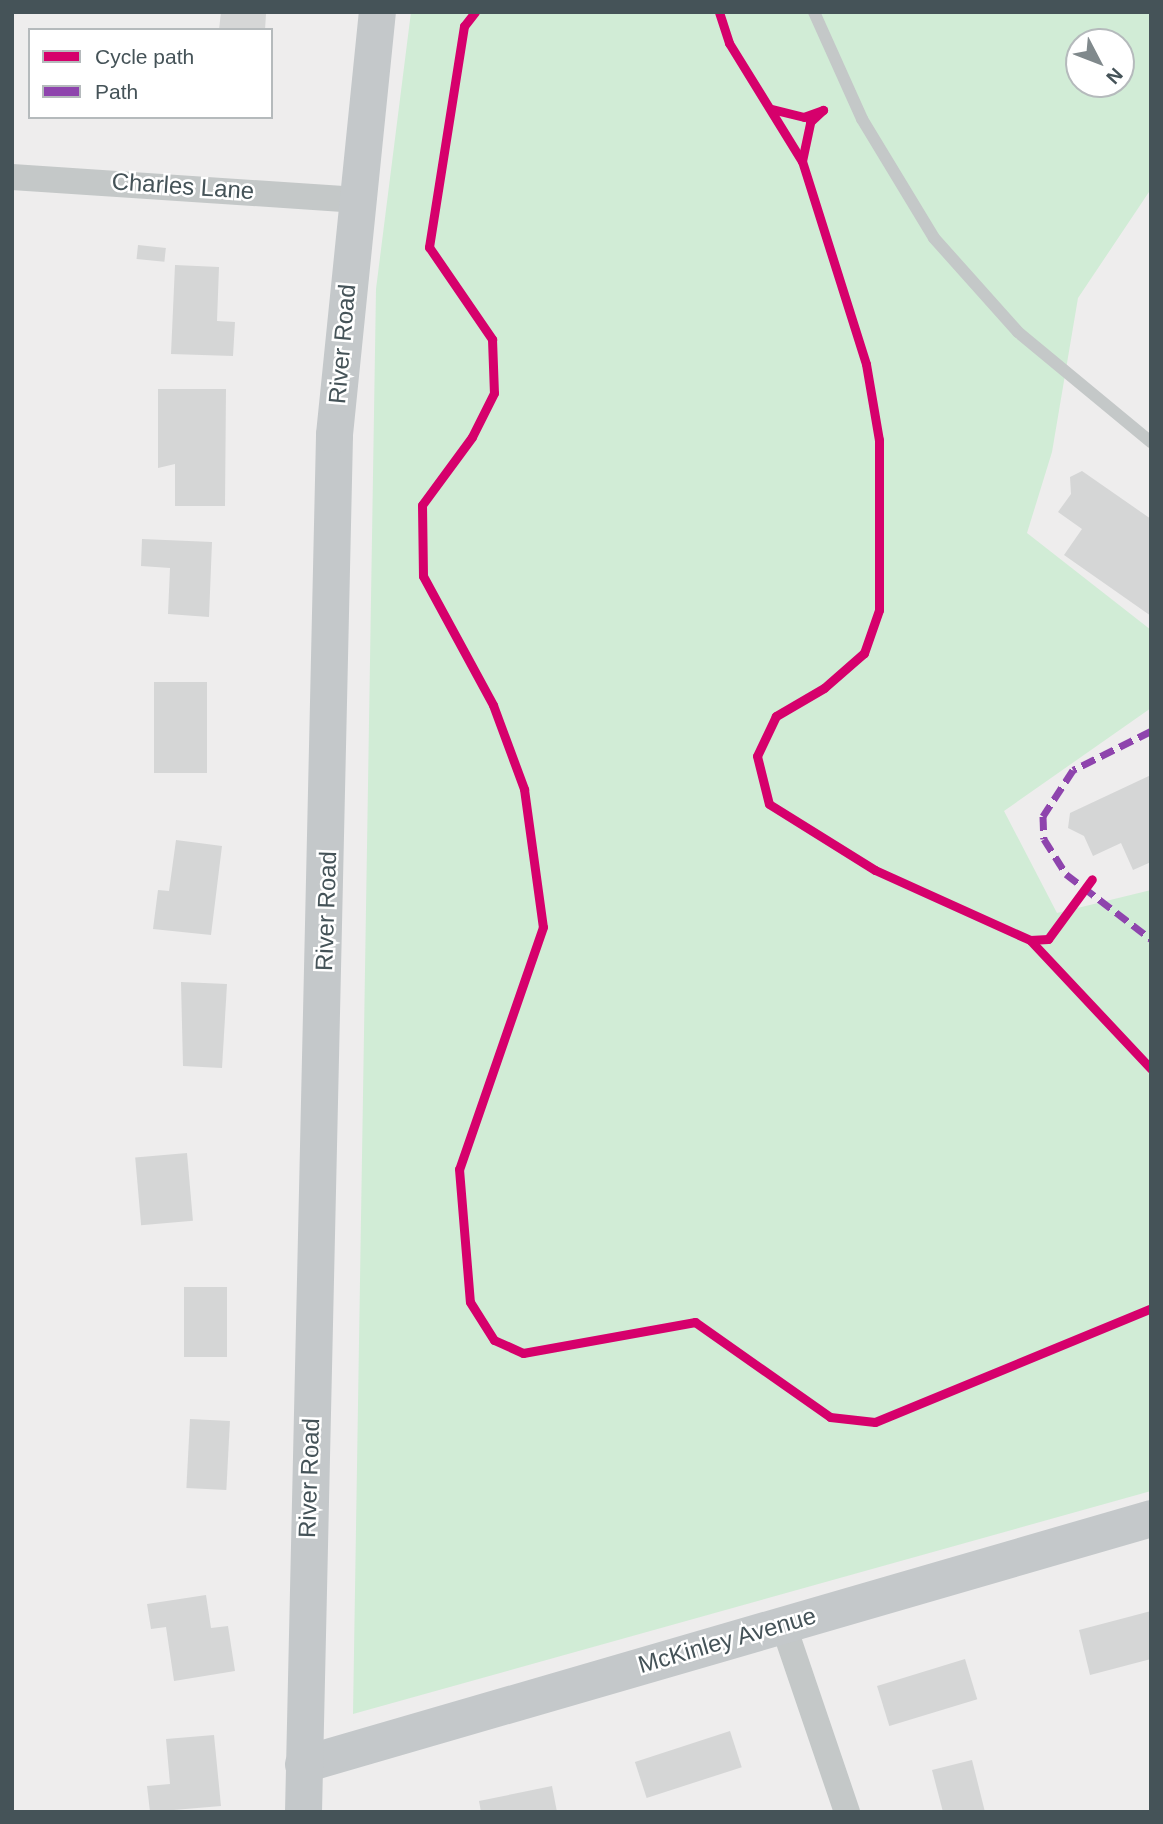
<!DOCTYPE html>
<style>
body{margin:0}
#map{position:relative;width:1163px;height:1824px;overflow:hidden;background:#eeeded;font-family:Helvetica,sans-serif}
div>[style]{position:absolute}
.green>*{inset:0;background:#d1ecd6}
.building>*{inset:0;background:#d5d6d6;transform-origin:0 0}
.lane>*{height:12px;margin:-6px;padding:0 6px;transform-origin:6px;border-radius:6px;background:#c4c8c8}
.street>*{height:26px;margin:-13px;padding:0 13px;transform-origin:13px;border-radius:13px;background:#c4c8c8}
.secondary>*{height:37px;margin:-18.5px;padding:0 18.5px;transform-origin:18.5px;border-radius:18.5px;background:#c4c8ca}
.quiet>*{height:7px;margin-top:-3.5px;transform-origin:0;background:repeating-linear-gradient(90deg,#8e44ad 0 14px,transparent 0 21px)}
.cycleway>*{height:9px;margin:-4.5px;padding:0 4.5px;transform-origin:4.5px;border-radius:4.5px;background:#d6006c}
span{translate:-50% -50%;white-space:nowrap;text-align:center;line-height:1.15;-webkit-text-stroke:5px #fff;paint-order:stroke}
.street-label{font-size:24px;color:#455358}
.frame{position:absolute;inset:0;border:14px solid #455358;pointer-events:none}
.legend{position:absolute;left:28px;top:28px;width:245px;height:91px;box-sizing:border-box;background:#fff;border:2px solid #b5babc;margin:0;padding:9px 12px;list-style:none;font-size:21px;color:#455358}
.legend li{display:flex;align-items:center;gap:14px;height:35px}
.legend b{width:35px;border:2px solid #b5babc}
.north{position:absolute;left:1065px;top:28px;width:70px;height:70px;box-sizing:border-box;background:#fff;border:2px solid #b5babc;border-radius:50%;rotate:132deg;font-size:19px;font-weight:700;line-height:28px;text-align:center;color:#455358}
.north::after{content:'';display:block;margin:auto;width:24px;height:32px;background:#80898c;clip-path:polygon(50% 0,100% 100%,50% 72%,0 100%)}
</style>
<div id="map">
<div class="green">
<div style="clip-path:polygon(evenodd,411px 12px,1151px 12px,1151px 189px,1078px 298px,1052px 452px,1027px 533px,1151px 630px,1151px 708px,1004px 811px,1057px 913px,1151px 890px,1151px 1491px,353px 1714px,376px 289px,411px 12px,1079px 42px,1121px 42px,1121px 84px,1079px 84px,1079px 42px)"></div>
</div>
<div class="building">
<div style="clip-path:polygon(221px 12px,266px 14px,265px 30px,219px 30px)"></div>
<div style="left:138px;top:245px;width:28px;height:14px;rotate:6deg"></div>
<div style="clip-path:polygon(175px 265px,219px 267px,217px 321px,235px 322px,233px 356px,171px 354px)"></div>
<div style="clip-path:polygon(158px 389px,226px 389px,225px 506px,175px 506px,175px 464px,158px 468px)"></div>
<div style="clip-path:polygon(1082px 471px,1151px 519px,1151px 616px,1064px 555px,1082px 529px,1058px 512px,1071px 494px,1070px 477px)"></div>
<div style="clip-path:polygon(142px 539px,212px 542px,209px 617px,168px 614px,170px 568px,141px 566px)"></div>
<div style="left:154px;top:682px;width:53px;height:91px"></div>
<div style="clip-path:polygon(1151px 775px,1151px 862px,1133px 870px,1121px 843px,1093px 856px,1084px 836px,1068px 828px,1070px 813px)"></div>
<div style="clip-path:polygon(176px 840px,222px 846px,211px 935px,153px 929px,158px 890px,169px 891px)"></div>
<div style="clip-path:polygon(181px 982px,227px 984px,222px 1068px,183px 1066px)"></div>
<div style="left:187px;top:1153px;width:68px;height:52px;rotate:85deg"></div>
<div style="left:227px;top:1287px;width:70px;height:43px;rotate:90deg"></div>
<div style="left:190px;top:1419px;width:40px;height:69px;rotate:3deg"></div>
<div style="clip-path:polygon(206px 1595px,211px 1628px,228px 1626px,235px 1671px,174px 1681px,166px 1627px,151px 1629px,147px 1604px)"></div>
<div style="clip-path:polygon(1151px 1611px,1151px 1659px,1090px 1675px,1079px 1630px)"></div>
<div style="left:965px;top:1659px;width:42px;height:92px;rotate:73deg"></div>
<div style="left:730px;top:1731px;width:38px;height:100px;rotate:72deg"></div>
<div style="clip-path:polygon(214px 1735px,221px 1806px,150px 1812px,147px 1786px,170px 1784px,166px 1739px)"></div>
<div style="clip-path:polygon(972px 1760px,985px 1812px,943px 1812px,932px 1770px)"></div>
<div style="clip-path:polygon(552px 1786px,557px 1812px,481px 1812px,479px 1801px)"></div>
</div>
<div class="lane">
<div style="left:814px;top:12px;width:117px;rotate:65.8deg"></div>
<div style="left:862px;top:119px;width:139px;rotate:58.8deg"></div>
<div style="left:934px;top:238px;width:126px;rotate:48.2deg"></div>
<div style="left:1018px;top:332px;width:173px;rotate:39.6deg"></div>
</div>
<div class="street">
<div style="left:12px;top:177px;width:343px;rotate:3.8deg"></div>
<div style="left:783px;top:1624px;width:199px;rotate:71.2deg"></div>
</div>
<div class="secondary">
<div style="left:303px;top:1764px;width:883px;rotate:-16.18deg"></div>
<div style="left:303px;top:1812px;width:1378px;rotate:-88.71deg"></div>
<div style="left:334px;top:434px;width:424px;rotate:-84.2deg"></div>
</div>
<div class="quiet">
<div style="left:1151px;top:731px;width:87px;rotate:153.4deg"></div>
<div style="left:1073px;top:770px;width:55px;rotate:123.1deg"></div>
<div style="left:1043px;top:816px;width:23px;rotate:88deg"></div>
<div style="left:1044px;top:839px;width:41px;rotate:57.8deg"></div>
<div style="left:1066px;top:874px;width:107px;rotate:37.4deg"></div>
</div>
<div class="cycleway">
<div style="left:475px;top:12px;width:18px;rotate:128deg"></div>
<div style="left:464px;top:26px;width:224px;rotate:99deg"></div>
<div style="left:429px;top:247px;width:112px;rotate:55.6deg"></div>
<div style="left:492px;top:339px;width:54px;rotate:87.9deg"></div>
<div style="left:494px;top:393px;width:49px;rotate:116.6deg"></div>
<div style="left:472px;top:437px;width:84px;rotate:126.3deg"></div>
<div style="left:422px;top:505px;width:71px;rotate:89.2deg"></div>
<div style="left:423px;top:576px;width:147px;rotate:61.5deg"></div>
<div style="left:493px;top:705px;width:90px;rotate:69.7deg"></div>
<div style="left:524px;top:789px;width:139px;rotate:82.2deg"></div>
<div style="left:543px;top:927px;width:256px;rotate:109.1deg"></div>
<div style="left:459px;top:1169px;width:133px;rotate:85.3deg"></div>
<div style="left:470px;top:1302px;width:45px;rotate:57.7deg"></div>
<div style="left:494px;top:1340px;width:32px;rotate:24deg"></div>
<div style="left:523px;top:1353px;width:175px;rotate:-10.2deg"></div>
<div style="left:695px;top:1322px;width:165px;rotate:35.1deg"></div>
<div style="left:830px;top:1417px;width:45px;rotate:6.3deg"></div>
<div style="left:875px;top:1422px;width:299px;rotate:-22.4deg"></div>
<div style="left:719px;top:12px;width:33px;rotate:72deg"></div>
<div style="left:729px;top:43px;width:139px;rotate:58.3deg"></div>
<div style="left:802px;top:161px;width:40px;rotate:-78deg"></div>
<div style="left:810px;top:122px;width:18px;rotate:-43deg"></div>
<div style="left:823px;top:110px;width:20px;rotate:160deg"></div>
<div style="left:804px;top:117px;width:34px;rotate:-166deg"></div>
<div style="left:802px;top:161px;width:213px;rotate:72.5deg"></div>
<div style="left:866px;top:364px;width:77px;rotate:80.3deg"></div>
<div style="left:879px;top:440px;width:170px;rotate:90deg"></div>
<div style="left:879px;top:610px;width:46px;rotate:109.2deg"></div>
<div style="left:864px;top:653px;width:53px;rotate:138.8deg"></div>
<div style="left:824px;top:688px;width:56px;rotate:149.7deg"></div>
<div style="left:776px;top:716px;width:44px;rotate:115.4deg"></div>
<div style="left:757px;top:756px;width:49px;rotate:76deg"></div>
<div style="left:769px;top:804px;width:125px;rotate:31.9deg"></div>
<div style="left:875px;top:870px;width:170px;rotate:24.3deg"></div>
<div style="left:1030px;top:940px;width:18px;rotate:-3deg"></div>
<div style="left:1048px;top:939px;width:74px;rotate:-53.7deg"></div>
<div style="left:1030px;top:940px;width:177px;rotate:46.8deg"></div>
</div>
<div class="street-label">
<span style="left:183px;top:186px;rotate:4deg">Charles Lane</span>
<span style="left:342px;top:344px;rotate:-85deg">River Road</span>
<span style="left:326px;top:911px;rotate:-88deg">River Road</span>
<span style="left:309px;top:1478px;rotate:-88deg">River Road</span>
<span style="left:727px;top:1640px;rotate:-16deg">McKinley Avenue</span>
</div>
<div class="frame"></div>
<ul class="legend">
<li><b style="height:9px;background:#d6006c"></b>Cycle path</li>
<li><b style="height:9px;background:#8e44ad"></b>Path</li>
</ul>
<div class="north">N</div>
</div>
